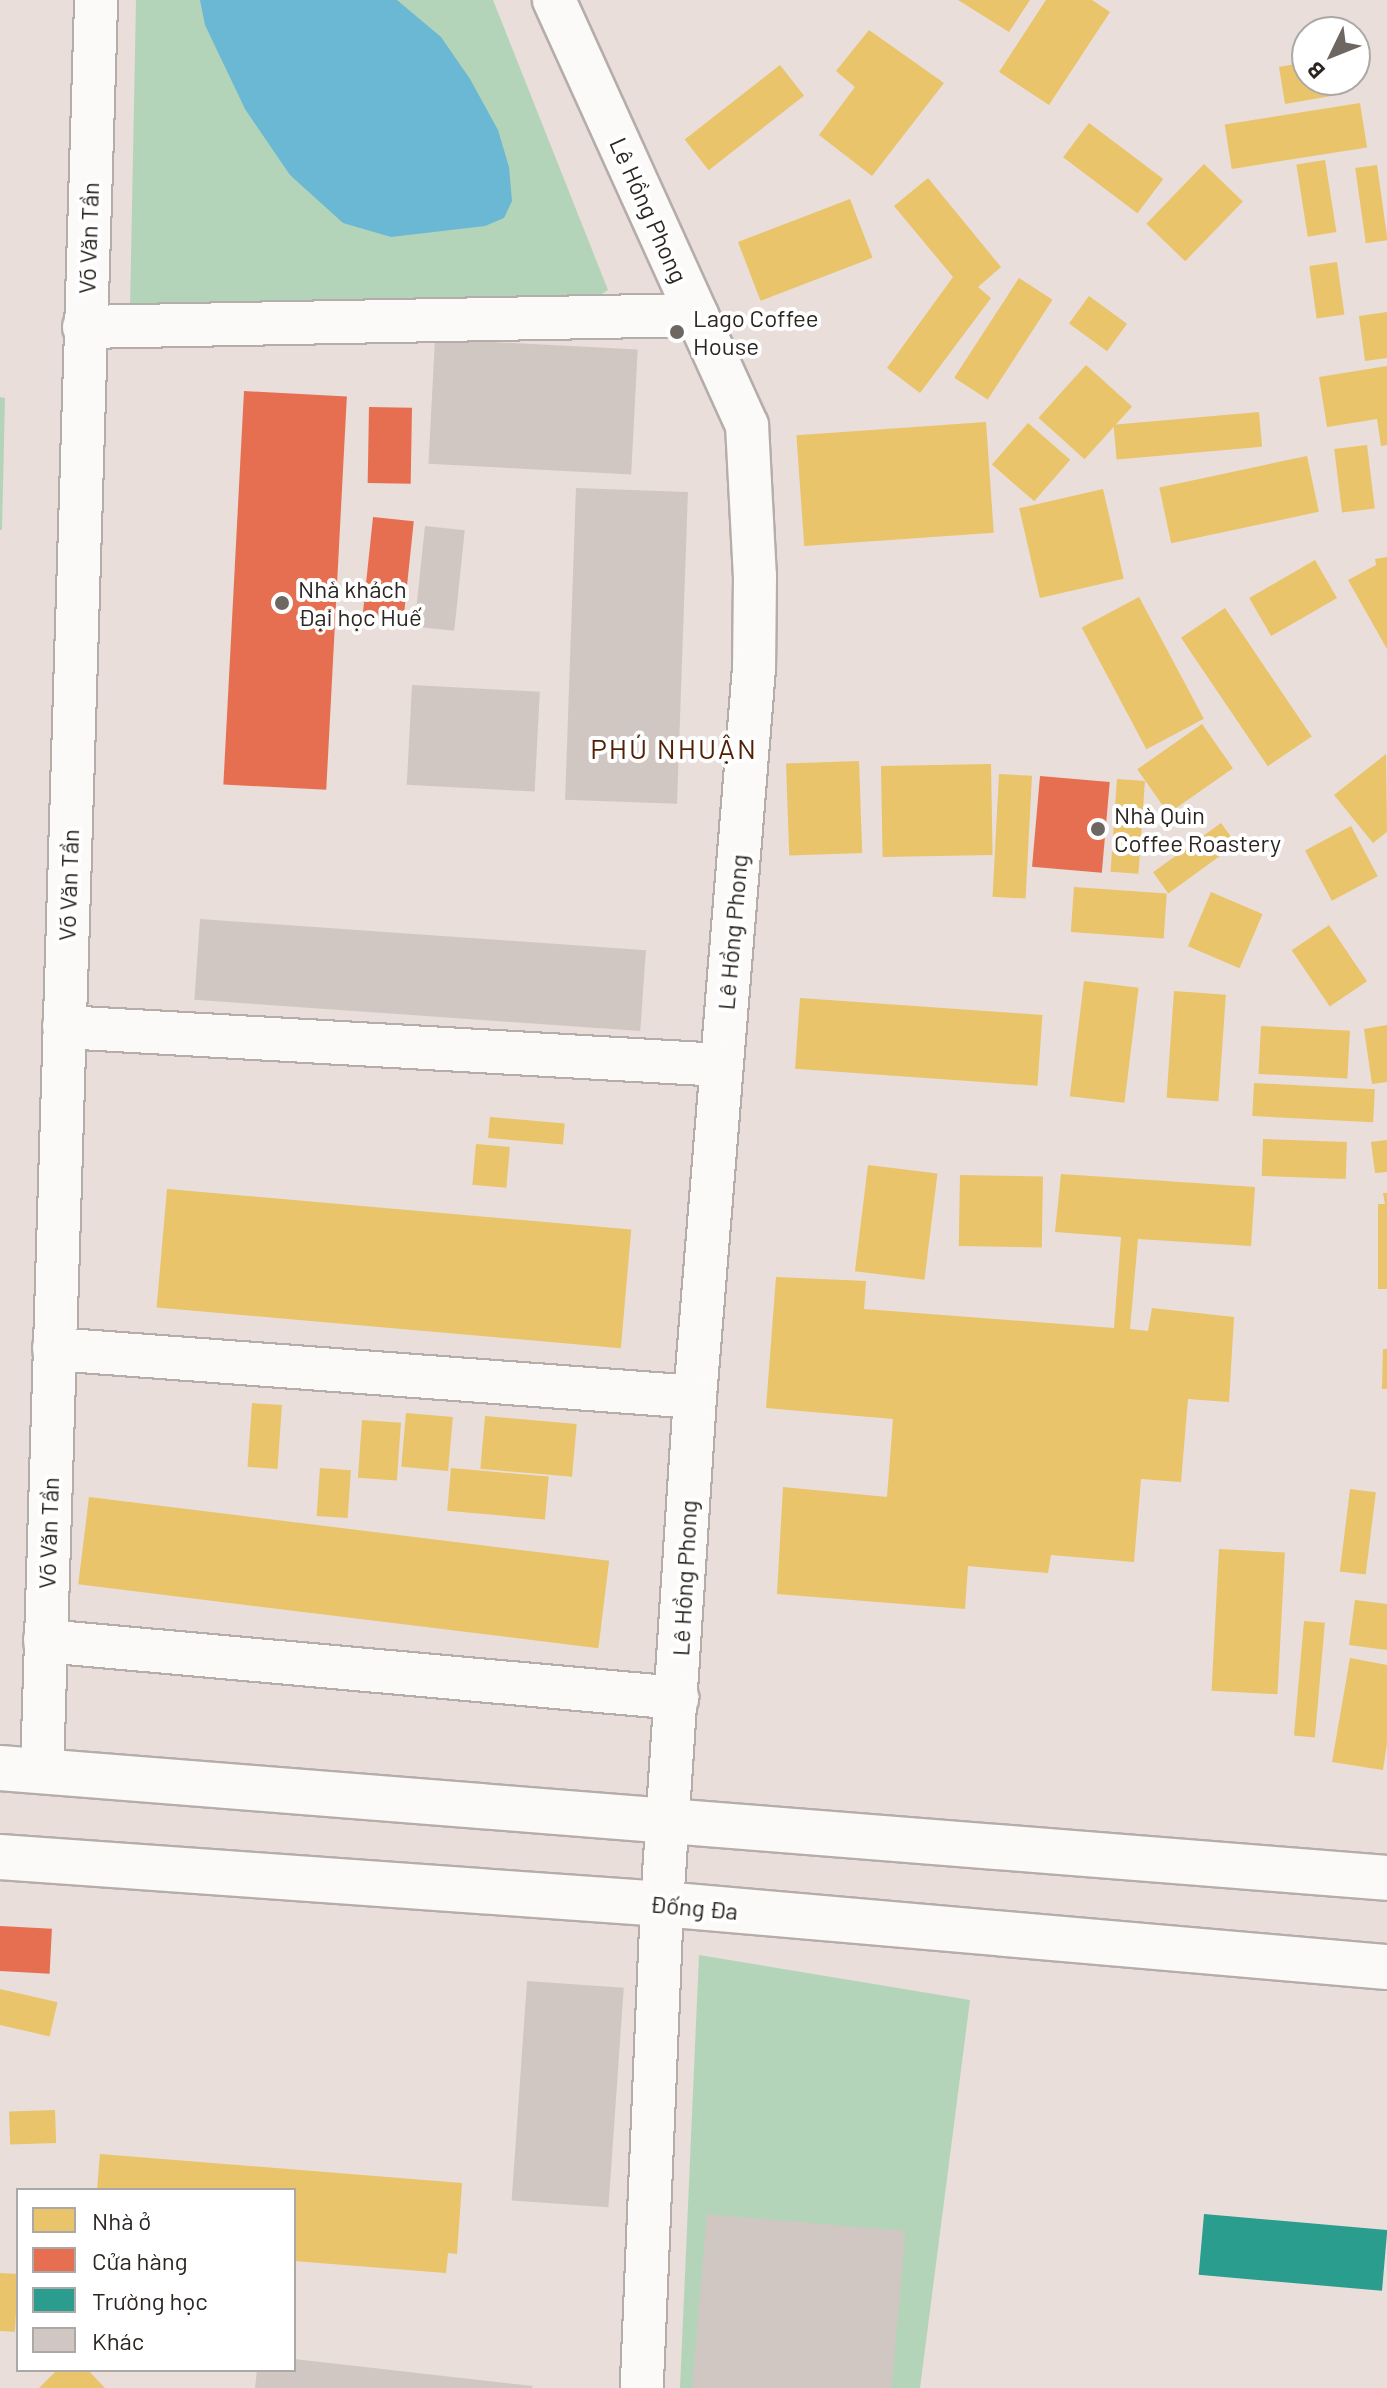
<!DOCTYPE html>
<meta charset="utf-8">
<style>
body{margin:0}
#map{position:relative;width:1387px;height:2388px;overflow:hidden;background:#e9ded9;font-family:Barlow,sans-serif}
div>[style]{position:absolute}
.green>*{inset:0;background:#b4d4b9}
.water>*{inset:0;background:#6ab8d3}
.homes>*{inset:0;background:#e9c46a;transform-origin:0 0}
.shops>*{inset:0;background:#e76f51;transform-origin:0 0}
.schools>*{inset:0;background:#2a9d8f;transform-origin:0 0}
.building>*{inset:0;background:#d0c7c3;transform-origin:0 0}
.roads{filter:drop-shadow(2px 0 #b5ada9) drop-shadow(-2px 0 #b5ada9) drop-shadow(0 2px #b5ada9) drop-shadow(0 -2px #b5ada9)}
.street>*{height:42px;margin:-21px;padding:0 21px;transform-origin:21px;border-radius:21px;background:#fcfaf9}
.secondary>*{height:44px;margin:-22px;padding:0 22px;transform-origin:22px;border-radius:22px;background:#fcfaf9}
.dots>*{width:22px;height:22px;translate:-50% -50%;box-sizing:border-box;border:4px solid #fff;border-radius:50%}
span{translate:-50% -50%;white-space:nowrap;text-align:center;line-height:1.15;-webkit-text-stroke:8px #fff;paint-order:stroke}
.street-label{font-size:24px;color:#2c2521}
.poi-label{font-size:24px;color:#2c2521}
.left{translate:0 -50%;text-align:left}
.quarter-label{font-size:28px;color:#502106;letter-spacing:2px}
.legend{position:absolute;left:16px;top:2188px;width:280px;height:184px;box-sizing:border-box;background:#fff;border:2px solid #aba8a6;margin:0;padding:10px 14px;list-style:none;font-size:24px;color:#2c2521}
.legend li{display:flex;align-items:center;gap:16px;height:40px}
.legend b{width:40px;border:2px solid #aba8a6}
.north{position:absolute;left:1291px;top:16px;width:80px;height:80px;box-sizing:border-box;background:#fff;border:2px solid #aba8a6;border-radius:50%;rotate:227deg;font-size:22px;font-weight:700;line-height:32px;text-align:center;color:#2c2521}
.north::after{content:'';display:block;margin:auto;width:28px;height:36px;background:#6e6661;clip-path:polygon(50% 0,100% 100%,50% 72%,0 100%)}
</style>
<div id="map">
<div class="green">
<div style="clip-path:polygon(136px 0,493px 0,608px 290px,591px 301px,130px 310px)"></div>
<div style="clip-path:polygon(0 397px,5px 398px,2px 530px,0 530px)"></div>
<div style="clip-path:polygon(699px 1955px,970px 2000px,920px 2388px,680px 2388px)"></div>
</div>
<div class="water">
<div style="clip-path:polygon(200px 0,397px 0,441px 37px,470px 79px,498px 130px,509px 167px,512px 201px,504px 218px,485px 226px,391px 237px,343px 223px,290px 175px,245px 109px,205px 25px)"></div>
</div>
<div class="homes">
<div style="clip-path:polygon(958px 0,1030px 0,1009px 32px)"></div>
<div style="clip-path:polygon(1046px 0,1092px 0,1110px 12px,1049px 105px,999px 72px)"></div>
<div style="clip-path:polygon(869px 30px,944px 83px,872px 176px,819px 135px,855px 87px,836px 71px)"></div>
<div style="clip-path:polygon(1307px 62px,1307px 80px,1341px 80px,1343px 94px,1285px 104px,1279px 67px)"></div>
<div style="left:780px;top:65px;width:39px;height:121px;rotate:52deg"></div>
<div style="left:1360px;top:103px;width:45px;height:137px;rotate:81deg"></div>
<div style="left:1089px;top:123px;width:93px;height:43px;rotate:37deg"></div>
<div style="left:1325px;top:160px;width:73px;height:29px;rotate:81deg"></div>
<div style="left:1204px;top:164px;width:54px;height:83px;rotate:44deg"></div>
<div style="left:1377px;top:165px;width:76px;height:22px;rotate:82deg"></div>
<div style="clip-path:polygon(928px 178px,1001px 267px,978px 287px,991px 298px,920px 393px,887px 368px,953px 277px,894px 206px)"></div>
<div style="left:850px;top:199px;width:63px;height:120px;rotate:69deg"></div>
<div style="left:1337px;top:262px;width:53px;height:28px;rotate:82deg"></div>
<div style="left:1019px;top:278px;width:40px;height:119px;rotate:33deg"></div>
<div style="left:1089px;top:296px;width:47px;height:34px;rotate:36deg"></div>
<div style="clip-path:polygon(1387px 312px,1387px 358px,1365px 361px,1359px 316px)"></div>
<div style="left:1086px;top:365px;width:62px;height:71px;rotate:42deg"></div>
<div style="clip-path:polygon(1387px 366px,1387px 445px,1381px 446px,1377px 419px,1327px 427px,1319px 377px)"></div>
<div style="left:1259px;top:412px;width:35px;height:146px;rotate:85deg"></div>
<div style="left:986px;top:422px;width:111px;height:190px;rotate:86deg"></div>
<div style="left:1028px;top:423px;width:56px;height:55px;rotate:41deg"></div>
<div style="left:1367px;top:445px;width:64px;height:33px;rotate:83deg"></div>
<div style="left:1307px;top:456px;width:57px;height:151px;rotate:78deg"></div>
<div style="left:1103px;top:489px;width:92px;height:86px;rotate:77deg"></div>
<div style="clip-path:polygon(1387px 557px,1387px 649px,1348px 580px,1376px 565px,1375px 559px)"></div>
<div style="left:1315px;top:560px;width:44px;height:76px;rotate:60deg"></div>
<div style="left:1139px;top:597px;width:138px;height:65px;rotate:62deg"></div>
<div style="left:1225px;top:608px;width:155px;height:53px;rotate:56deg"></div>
<div style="left:1202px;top:724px;width:54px;height:79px;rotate:55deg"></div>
<div style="clip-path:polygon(1386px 754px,1387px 832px,1373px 843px,1334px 795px)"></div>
<div style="left:859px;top:761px;width:92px;height:73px;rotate:88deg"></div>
<div style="left:991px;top:764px;width:91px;height:110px;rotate:89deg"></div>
<div style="left:999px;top:774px;width:33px;height:123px;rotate:3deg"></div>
<div style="left:1117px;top:779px;width:28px;height:93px;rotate:4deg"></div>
<div style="left:1221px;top:823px;width:26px;height:84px;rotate:54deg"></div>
<div style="left:1351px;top:826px;width:57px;height:52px;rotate:62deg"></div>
<div style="left:1074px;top:887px;width:93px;height:45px;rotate:4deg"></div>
<div style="left:1211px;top:892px;width:56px;height:59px;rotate:23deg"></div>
<div style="left:1329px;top:925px;width:68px;height:45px;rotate:56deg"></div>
<div style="left:1084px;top:981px;width:55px;height:116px;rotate:7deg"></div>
<div style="left:1174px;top:991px;width:52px;height:107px;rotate:4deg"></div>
<div style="left:800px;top:998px;width:243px;height:71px;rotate:4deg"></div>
<div style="clip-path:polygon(1387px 1025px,1387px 1082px,1372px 1084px,1364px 1029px)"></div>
<div style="left:1261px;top:1026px;width:89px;height:48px;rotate:3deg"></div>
<div style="left:1254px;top:1083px;width:121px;height:33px;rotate:3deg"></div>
<div style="left:490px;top:1117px;width:75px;height:21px;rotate:5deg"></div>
<div style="left:1263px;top:1139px;width:84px;height:37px;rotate:2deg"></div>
<div style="clip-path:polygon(1387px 1140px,1387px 1172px,1375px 1173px,1371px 1142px)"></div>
<div style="left:476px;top:1144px;width:34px;height:41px;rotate:5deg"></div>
<div style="left:868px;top:1165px;width:70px;height:107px;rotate:7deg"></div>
<div style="clip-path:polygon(1061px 1174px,1255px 1187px,1251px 1246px,1138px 1239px,1130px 1329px,1148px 1331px,1152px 1308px,1234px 1317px,1229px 1402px,1188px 1399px,1181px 1482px,1141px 1479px,1134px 1562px,1051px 1555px,1048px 1573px,968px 1566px,965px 1609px,777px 1594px,783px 1487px,887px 1497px,893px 1419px,766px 1408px,776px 1277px,866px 1281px,864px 1309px,1114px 1328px,1121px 1237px,1055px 1232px)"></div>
<div style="left:960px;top:1175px;width:83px;height:71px;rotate:1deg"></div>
<div style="left:167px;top:1189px;width:466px;height:119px;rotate:5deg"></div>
<div style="clip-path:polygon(1383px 1193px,1387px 1193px,1387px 1289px,1378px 1289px,1378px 1204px,1385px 1204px)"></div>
<div style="clip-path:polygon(1383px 1349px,1387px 1349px,1387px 1389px,1382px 1389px)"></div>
<div style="left:252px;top:1403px;width:30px;height:64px;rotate:4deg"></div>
<div style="left:406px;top:1413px;width:47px;height:54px;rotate:5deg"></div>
<div style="left:485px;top:1416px;width:92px;height:53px;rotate:5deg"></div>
<div style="left:362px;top:1420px;width:39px;height:58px;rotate:4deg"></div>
<div style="left:320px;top:1468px;width:31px;height:48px;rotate:4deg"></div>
<div style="left:451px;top:1468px;width:98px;height:43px;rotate:5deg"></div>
<div style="left:1350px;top:1489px;width:26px;height:83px;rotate:7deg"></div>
<div style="left:89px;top:1497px;width:524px;height:88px;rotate:7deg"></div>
<div style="left:1219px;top:1549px;width:66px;height:142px;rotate:3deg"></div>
<div style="clip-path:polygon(1355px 1600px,1387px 1604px,1387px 1650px,1349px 1645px)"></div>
<div style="left:1304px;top:1621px;width:21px;height:115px;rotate:5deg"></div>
<div style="clip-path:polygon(1350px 1658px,1387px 1665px,1387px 1743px,1383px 1770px,1332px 1762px)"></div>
<div style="left:0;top:1989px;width:59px;height:35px;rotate:13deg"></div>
<div style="left:55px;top:2110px;width:33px;height:46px;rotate:88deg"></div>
<div style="clip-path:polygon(100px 2154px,462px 2183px,457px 2254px,448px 2253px,446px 2273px,294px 2261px,294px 2190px,97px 2190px)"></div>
<div style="left:0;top:2273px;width:18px;height:58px;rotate:3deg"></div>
<div style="clip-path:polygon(57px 2370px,88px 2370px,105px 2388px,39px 2388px)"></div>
</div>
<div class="shops">
<div style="left:244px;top:391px;width:103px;height:394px;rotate:3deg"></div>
<div style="left:369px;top:407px;width:43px;height:76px;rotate:1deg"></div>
<div style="left:373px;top:517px;width:41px;height:100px;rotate:6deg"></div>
<div style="left:1040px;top:776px;width:70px;height:91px;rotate:5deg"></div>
<div style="left:0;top:1926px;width:52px;height:45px;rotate:3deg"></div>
</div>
<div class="schools">
<div style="left:1204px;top:2214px;width:184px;height:61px;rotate:5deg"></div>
</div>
<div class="building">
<div style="left:435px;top:339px;width:203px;height:125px;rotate:3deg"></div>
<div style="left:576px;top:488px;width:112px;height:312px;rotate:2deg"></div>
<div style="left:425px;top:526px;width:40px;height:101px;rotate:6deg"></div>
<div style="left:412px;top:685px;width:128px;height:100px;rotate:3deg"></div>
<div style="left:200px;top:919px;width:447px;height:81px;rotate:4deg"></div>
<div style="left:527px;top:1981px;width:97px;height:220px;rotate:4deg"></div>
<div style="left:707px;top:2214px;width:199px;height:175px;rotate:5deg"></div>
<div style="clip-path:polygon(294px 2359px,533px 2386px,532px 2388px,255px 2388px,257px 2370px,294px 2370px)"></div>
</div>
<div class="roads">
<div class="street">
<div style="left:554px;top:0;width:467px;rotate:65.6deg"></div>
<div style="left:747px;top:425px;width:151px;rotate:87deg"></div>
<div style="left:755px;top:576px;width:92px;rotate:90.6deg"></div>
<div style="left:754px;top:668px;width:731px;rotate:94.63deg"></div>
<div style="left:695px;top:1397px;width:508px;rotate:93.72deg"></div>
<div style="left:662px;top:1904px;width:484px;rotate:92.4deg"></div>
<div style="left:84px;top:327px;width:613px;rotate:-1.12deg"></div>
<div style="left:64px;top:1027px;width:658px;rotate:3.31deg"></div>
<div style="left:54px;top:1349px;width:643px;rotate:4.28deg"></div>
<div style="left:45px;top:1641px;width:635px;rotate:5.15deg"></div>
<div style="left:42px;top:1771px;width:1772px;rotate:-88.25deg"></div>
</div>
<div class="secondary">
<div style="left:0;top:1768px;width:1391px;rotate:4.53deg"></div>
<div style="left:0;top:1857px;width:664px;rotate:4.06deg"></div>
<div style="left:662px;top:1904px;width:728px;rotate:4.97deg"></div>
</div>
</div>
<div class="dots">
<div style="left:677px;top:332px;background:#6e6661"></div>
<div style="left:282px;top:603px;background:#6e6661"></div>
<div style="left:1098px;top:829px;background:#6e6661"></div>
</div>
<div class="street-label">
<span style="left:649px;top:210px;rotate:66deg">Lê Hồng Phong</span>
<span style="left:88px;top:238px;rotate:-88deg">Võ Văn Tần</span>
<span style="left:68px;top:885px;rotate:-88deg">Võ Văn Tần</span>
<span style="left:732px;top:932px;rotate:-85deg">Lê Hồng Phong</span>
<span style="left:48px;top:1533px;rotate:-88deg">Võ Văn Tần</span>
<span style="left:684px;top:1578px;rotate:-87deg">Lê Hồng Phong</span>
<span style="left:694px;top:1907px;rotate:5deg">Đống Đa</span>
</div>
<div class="poi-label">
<span class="left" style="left:693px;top:332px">Lago Coffee<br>House</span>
<span class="left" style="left:298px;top:603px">Nhà khách<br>Đại học Huế</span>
<span class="left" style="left:1114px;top:829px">Nhà Quìn<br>Coffee Roastery</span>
</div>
<div class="quarter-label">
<span style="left:674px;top:748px">PHÚ NHUẬN</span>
</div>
<ul class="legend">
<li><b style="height:22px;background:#e9c46a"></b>Nhà ở</li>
<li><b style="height:22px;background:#e76f51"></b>Cửa hàng</li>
<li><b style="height:22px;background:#2a9d8f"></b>Trường học</li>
<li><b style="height:22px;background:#d0c7c3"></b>Khác</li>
</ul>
<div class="north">B</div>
</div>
